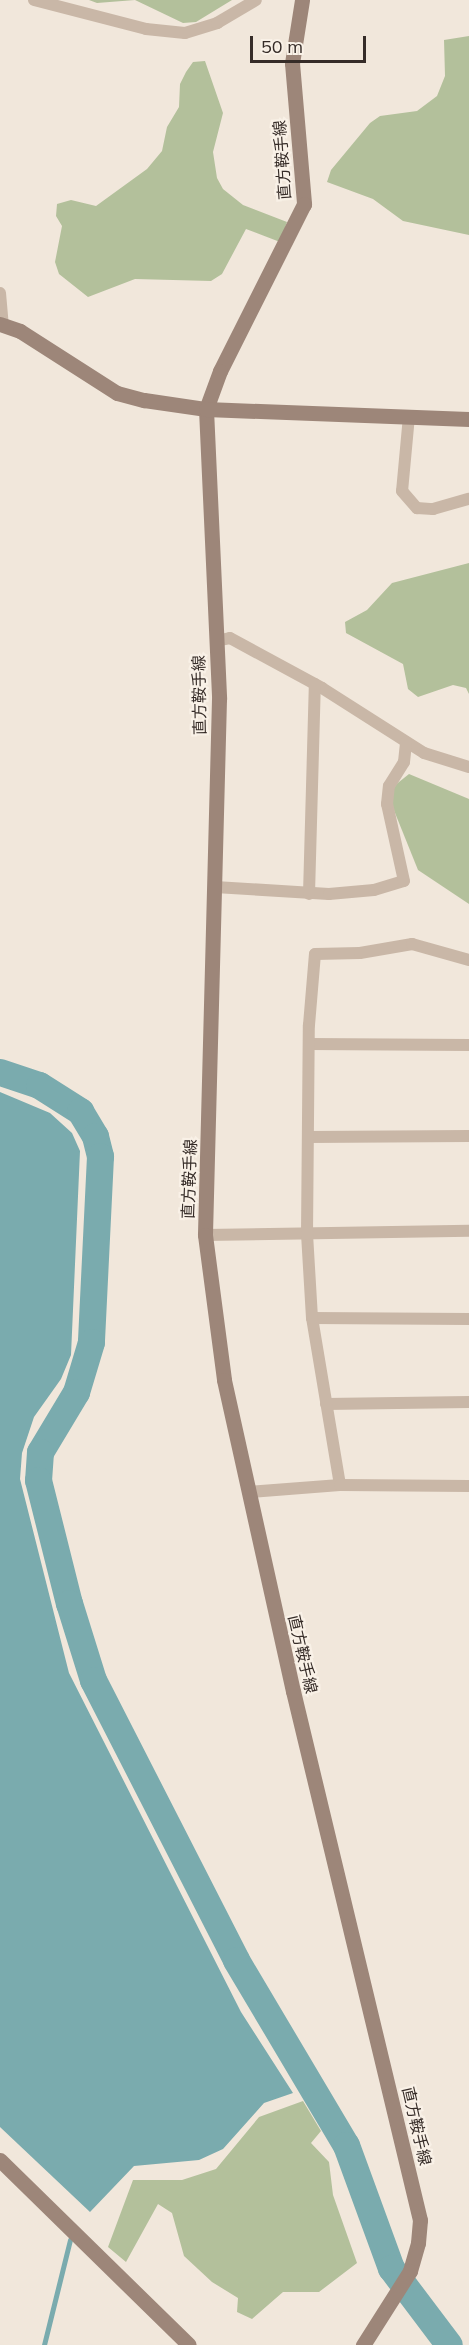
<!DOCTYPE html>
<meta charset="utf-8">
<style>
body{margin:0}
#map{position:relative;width:469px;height:2345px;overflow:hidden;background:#f1e7db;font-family:Mulish,"Noto Sans JP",sans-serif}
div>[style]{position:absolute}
.green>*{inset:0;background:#b3c09b}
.water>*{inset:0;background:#7aabae}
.stream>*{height:4.5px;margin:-2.25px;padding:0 2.25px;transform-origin:2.25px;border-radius:2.25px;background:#7aabae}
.river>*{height:27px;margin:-13.5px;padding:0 13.5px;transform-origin:13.5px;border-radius:13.5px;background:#7aabae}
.street>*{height:12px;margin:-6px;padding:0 6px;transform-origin:6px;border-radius:6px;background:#c9b7a7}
.secondary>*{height:15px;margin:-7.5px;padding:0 7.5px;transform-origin:7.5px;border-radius:7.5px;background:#9d8679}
span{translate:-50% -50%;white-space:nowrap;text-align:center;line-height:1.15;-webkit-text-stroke:4.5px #f9f1e7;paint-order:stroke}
.street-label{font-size:16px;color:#362c28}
.scale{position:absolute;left:250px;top:36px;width:116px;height:27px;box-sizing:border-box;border:3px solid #362c28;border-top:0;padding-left:8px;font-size:18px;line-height:21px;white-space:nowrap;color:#362c28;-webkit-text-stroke:4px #f9f1e7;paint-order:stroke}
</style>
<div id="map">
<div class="green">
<div style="clip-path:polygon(89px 0,232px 0,196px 22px,183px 23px,135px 0,97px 3px)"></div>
<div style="clip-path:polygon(469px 36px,469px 235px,403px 221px,373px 199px,327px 182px,331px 170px,370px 123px,380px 116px,417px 111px,437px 96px,445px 76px,444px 40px)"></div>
<div style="clip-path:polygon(205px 61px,223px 113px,213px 152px,217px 178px,223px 189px,243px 205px,287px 222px,280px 242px,246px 229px,222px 274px,211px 281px,135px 279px,88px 297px,59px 274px,55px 262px,62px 226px,56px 216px,57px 204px,71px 200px,96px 206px,147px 169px,162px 151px,167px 127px,179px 107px,180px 84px,186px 72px,193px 62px)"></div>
<div style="clip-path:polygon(469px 563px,469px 694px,466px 688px,453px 685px,418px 697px,408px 689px,403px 664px,346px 633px,345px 622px,367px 610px,392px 583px)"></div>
<div style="clip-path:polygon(409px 774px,469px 799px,469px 904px,418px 870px,389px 798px,394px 786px)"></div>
<div style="clip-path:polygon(303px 2101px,321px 2131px,311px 2143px,329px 2162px,333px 2195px,357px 2263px,319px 2292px,283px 2292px,252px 2319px,237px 2312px,238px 2298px,212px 2282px,184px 2256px,172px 2213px,158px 2204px,126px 2262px,108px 2247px,133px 2180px,182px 2180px,216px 2169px,259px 2117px)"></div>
</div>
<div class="water">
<div style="clip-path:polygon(0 1092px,50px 1113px,72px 1133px,80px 1151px,71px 1355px,61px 1379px,34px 1417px,22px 1453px,20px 1479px,69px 1673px,241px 2012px,293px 2093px,264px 2103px,223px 2149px,199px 2160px,134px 2166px,90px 2212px,0 2127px)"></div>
</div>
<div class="stream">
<div style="left:44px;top:2345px;width:108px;rotate:-76.1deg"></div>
</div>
<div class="river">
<div style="left:0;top:1072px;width:41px;rotate:18.4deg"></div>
<div style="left:39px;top:1085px;width:49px;rotate:32.4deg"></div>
<div style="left:80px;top:1111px;width:29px;rotate:59deg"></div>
<div style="left:95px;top:1136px;width:21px;rotate:76deg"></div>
<div style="left:100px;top:1156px;width:186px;rotate:92.8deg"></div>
<div style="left:91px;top:1342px;width:52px;rotate:106.7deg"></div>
<div style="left:76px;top:1392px;width:70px;rotate:121deg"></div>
<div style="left:40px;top:1452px;width:28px;rotate:94deg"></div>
<div style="left:38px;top:1480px;width:127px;rotate:75.9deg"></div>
<div style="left:69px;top:1603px;width:81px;rotate:72.7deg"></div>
<div style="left:93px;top:1680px;width:314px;rotate:62.9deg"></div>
<div style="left:236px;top:1960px;width:215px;rotate:59.3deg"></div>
<div style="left:346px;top:2145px;width:131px;rotate:69.9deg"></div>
<div style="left:391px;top:2268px;width:96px;rotate:53deg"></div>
</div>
<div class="street">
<div style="left:34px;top:0;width:116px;rotate:14.5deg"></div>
<div style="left:146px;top:29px;width:39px;rotate:6deg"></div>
<div style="left:185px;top:33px;width:34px;rotate:-17deg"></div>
<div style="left:217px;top:23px;width:45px;rotate:-30.5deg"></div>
<div style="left:0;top:293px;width:32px;rotate:85deg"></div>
<div style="left:409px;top:416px;width:75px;rotate:95.3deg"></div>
<div style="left:402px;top:491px;width:23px;rotate:49deg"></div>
<div style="left:417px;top:508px;width:16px;rotate:4deg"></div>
<div style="left:433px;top:509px;width:37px;rotate:-16deg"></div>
<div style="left:216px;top:641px;width:14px;rotate:-12deg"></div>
<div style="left:230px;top:638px;width:105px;rotate:28.5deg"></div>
<div style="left:322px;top:688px;width:121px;rotate:32.5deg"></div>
<div style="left:424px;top:753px;width:47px;rotate:17.3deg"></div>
<div style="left:215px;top:887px;width:114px;rotate:3.5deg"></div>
<div style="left:329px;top:894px;width:45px;rotate:-5.1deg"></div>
<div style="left:374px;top:890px;width:31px;rotate:-17deg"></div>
<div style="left:404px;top:881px;width:79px;rotate:-102.4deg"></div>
<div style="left:387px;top:804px;width:18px;rotate:-84deg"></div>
<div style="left:389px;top:786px;width:28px;rotate:-58deg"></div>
<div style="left:404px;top:762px;width:20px;rotate:-84deg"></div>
<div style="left:309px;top:894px;width:210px;rotate:-88.4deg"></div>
<div style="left:309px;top:1044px;width:160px;rotate:0.4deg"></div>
<div style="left:308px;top:1137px;width:161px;rotate:-0.4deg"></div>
<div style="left:205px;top:1235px;width:264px;rotate:-0.9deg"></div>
<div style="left:312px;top:1318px;width:157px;rotate:0.4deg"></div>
<div style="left:326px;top:1404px;width:143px;rotate:-0.8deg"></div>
<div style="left:340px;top:1485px;width:169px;rotate:-99.5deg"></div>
<div style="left:312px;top:1318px;width:84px;rotate:-93.4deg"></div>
<div style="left:307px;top:1234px;width:209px;rotate:-89.5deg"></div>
<div style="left:309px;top:1025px;width:71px;rotate:-85.2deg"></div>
<div style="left:315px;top:954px;width:45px;rotate:-1.3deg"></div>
<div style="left:360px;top:953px;width:53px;rotate:-9.8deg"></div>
<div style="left:412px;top:944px;width:59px;rotate:15.7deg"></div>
<div style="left:249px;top:1492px;width:91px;rotate:-4.4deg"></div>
<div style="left:340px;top:1485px;width:129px;rotate:0.4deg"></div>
</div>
<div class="secondary">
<div style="left:302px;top:0;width:64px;rotate:99deg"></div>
<div style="left:292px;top:63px;width:142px;rotate:85.1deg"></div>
<div style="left:304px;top:204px;width:187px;rotate:116.7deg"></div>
<div style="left:220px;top:371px;width:40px;rotate:110.2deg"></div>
<div style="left:206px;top:409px;width:290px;rotate:87.4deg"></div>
<div style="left:219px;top:699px;width:536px;rotate:91.5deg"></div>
<div style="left:205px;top:1235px;width:146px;rotate:82.5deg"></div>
<div style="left:224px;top:1380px;width:319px;rotate:77.5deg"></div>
<div style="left:293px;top:1691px;width:544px;rotate:76.5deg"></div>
<div style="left:420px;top:2220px;width:23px;rotate:95deg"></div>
<div style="left:418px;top:2243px;width:29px;rotate:106deg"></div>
<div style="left:410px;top:2271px;width:88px;rotate:122.4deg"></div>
<div style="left:0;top:324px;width:21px;rotate:19deg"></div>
<div style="left:20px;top:331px;width:115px;rotate:32.6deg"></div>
<div style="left:117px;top:393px;width:28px;rotate:15deg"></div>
<div style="left:144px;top:400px;width:63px;rotate:8.3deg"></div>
<div style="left:206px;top:409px;width:263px;rotate:2.2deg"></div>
<div style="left:0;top:2160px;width:264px;rotate:44.4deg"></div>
</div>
<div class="street-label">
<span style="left:282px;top:160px;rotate:-94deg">直方鞍手線</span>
<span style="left:199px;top:695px;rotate:-91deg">直方鞍手線</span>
<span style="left:189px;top:1179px;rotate:-88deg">直方鞍手線</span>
<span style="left:303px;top:1654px;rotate:77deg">直方鞍手線</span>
<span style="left:417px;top:2126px;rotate:77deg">直方鞍手線</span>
</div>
<div class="scale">50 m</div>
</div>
